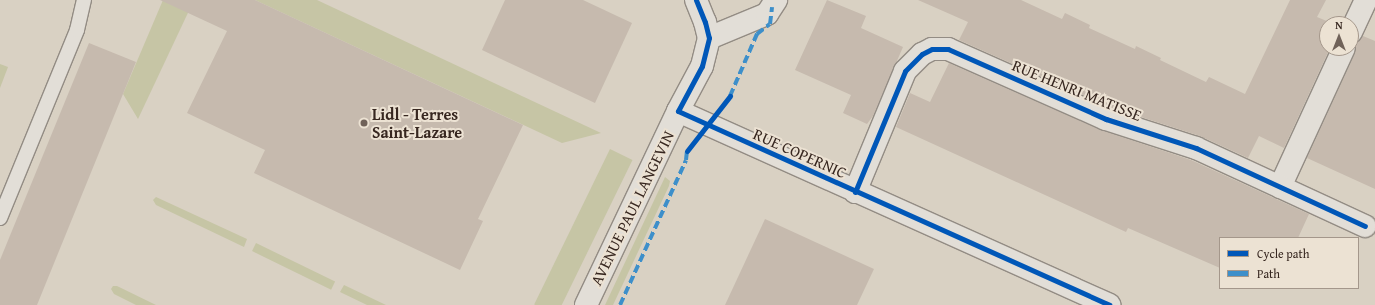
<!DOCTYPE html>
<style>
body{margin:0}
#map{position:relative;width:1375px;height:305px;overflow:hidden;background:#d9d1c3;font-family:"Gentium Book Plus",serif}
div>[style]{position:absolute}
.green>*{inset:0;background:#c6c5a5;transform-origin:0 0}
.building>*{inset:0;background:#c6baae}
.roads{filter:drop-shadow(1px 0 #938c84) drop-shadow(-1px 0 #938c84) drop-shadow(0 1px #938c84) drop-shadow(0 -1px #938c84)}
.lane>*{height:14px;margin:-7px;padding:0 7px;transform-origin:7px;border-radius:7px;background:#e2ded7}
.street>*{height:22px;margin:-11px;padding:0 11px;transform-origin:11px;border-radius:11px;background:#e2ded7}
.quiet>*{height:4px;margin-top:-2px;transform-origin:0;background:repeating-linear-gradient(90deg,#3d8fca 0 8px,transparent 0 12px)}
.cycleway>*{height:5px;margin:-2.5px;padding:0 2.5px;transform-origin:2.5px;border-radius:2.5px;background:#0057b8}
.dots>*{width:11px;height:11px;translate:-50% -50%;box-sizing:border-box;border:2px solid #ece2d3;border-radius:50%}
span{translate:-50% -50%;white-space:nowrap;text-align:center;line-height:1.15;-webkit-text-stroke:4px #ece2d3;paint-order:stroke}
.street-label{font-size:16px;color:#372720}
.poi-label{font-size:16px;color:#372720;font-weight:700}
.left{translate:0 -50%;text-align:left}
.legend{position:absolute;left:1219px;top:237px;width:140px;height:52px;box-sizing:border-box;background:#ece2d3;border:1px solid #a4978b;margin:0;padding:5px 7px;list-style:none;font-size:12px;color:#372720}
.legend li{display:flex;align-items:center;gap:8px;height:20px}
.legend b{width:20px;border:1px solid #a4978b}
.north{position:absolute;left:1319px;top:16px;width:40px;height:40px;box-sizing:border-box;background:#ece2d3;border:1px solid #a4978b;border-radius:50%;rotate:0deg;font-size:11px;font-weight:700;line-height:16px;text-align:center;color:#372720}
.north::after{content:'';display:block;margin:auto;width:14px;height:18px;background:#706259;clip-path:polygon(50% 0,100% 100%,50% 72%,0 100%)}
</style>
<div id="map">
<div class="green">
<div style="clip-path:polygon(163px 0,194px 0,138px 119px,123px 94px)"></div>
<div style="clip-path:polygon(255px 0,317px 0,601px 133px,562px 143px)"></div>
<div style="clip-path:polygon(0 64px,8px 67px,0 88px)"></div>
<div style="left:610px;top:149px;width:25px;height:173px;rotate:26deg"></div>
<div style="clip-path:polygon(665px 177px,670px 181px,669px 186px,613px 305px,605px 305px)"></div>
<div style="clip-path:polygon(156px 197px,247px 239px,244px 247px,156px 205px,153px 200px)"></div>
<div style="left:256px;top:243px;width:88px;height:9px;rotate:26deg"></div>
<div style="clip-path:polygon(344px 285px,386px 305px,367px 305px,340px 292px)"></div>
<div style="clip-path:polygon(113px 286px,117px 286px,156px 305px,136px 305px,114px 294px,111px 289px)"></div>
</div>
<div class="building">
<div style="clip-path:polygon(160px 0,255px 0,523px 125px,478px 219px,483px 221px,460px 270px,254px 173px,265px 150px,187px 113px,227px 31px)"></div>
<div style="clip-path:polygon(505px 0,583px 0,632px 23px,595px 103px,482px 50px)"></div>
<div style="clip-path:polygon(827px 0,866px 16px,861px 28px,903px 47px,873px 116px,867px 124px,843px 113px,851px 95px,795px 70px)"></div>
<div style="clip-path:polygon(918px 0,1021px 0,1062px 19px,1065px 13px,1090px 25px,1089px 28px,1135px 49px,1136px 46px,1161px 58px,1160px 60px,1206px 82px,1209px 77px,1245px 94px,1290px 0,1326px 0,1317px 17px,1334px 24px,1327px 24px,1327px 48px,1330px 48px,1284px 148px,1259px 136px,1248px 158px,1200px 136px,1110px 107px,959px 40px,968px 22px)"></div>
<div style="clip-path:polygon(1363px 36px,1375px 41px,1375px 189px,1307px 158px,1355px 53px,1355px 43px)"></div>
<div style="clip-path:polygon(89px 43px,136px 62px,37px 305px,0 305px,0 260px)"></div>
<div style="clip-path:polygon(949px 63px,1101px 130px,1191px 160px,1309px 214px,1298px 238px,1220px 238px,1220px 268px,1128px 228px,1126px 232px,896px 127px,910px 93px,930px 102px)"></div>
<div style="clip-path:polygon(765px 219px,874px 269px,857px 305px,725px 305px)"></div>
</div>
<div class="roads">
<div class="lane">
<div style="left:0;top:218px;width:203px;rotate:-67.7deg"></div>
<div style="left:77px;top:30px;width:31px;rotate:-77deg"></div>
</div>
<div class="street">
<div style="left:696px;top:0;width:24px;rotate:68deg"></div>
<div style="left:705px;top:22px;width:16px;rotate:76deg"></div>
<div style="left:709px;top:38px;width:29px;rotate:104deg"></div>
<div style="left:702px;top:66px;width:51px;rotate:118.1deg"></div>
<div style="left:678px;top:111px;width:473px;rotate:24.2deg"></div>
<div style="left:1351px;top:32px;width:35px;rotate:-65deg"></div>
<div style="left:709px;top:38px;width:63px;rotate:-22.5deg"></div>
<div style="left:767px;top:14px;width:17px;rotate:-57deg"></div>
<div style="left:1280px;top:187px;width:153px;rotate:-65.3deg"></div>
<div style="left:855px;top:192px;width:131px;rotate:-67.5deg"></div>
<div style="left:905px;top:71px;width:24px;rotate:-45deg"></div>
<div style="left:922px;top:54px;width:11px;rotate:-27deg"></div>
<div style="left:932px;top:49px;width:16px"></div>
<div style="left:948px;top:49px;width:173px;rotate:23.9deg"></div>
<div style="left:1106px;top:119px;width:95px;rotate:17.9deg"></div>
<div style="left:1196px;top:148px;width:186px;rotate:24.8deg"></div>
<div style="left:586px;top:305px;width:215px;rotate:-64.6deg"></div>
</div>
</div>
<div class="quiet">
<div style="left:730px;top:96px;width:68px;rotate:-66.5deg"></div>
<div style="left:757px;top:34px;width:16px;rotate:-38deg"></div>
<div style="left:770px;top:24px;width:17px;rotate:-83deg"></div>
<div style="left:620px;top:305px;width:159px;rotate:-65.5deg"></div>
<div style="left:686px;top:160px;width:9px;rotate:-84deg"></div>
</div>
<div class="cycleway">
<div style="left:696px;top:0;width:24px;rotate:68deg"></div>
<div style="left:705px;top:22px;width:16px;rotate:76deg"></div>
<div style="left:709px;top:38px;width:29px;rotate:104deg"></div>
<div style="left:702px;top:66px;width:51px;rotate:118.1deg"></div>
<div style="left:678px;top:111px;width:473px;rotate:24.2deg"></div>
<div style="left:687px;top:151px;width:70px;rotate:-52deg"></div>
<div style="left:855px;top:192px;width:131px;rotate:-67.5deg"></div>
<div style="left:905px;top:71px;width:24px;rotate:-45deg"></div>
<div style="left:922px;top:54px;width:11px;rotate:-27deg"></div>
<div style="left:932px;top:49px;width:16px"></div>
<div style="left:948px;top:49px;width:173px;rotate:23.9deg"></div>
<div style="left:1106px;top:119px;width:95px;rotate:17.9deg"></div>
<div style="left:1196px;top:148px;width:186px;rotate:24.8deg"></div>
</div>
<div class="dots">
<div style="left:364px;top:123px;background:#706259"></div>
</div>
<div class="street-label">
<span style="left:1077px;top:90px;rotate:22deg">RUE HENRI MATISSE</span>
<span style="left:800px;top:153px;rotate:24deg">RUE COPERNIC</span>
<span style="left:632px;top:208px;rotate:-64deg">AVENUE PAUL LANGEVIN</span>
</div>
<div class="poi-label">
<span class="left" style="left:372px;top:123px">Lidl - Terres<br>Saint-Lazare</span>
</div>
<ul class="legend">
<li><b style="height:5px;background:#0057b8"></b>Cycle path</li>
<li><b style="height:5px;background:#3d8fca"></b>Path</li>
</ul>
<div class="north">N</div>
</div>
